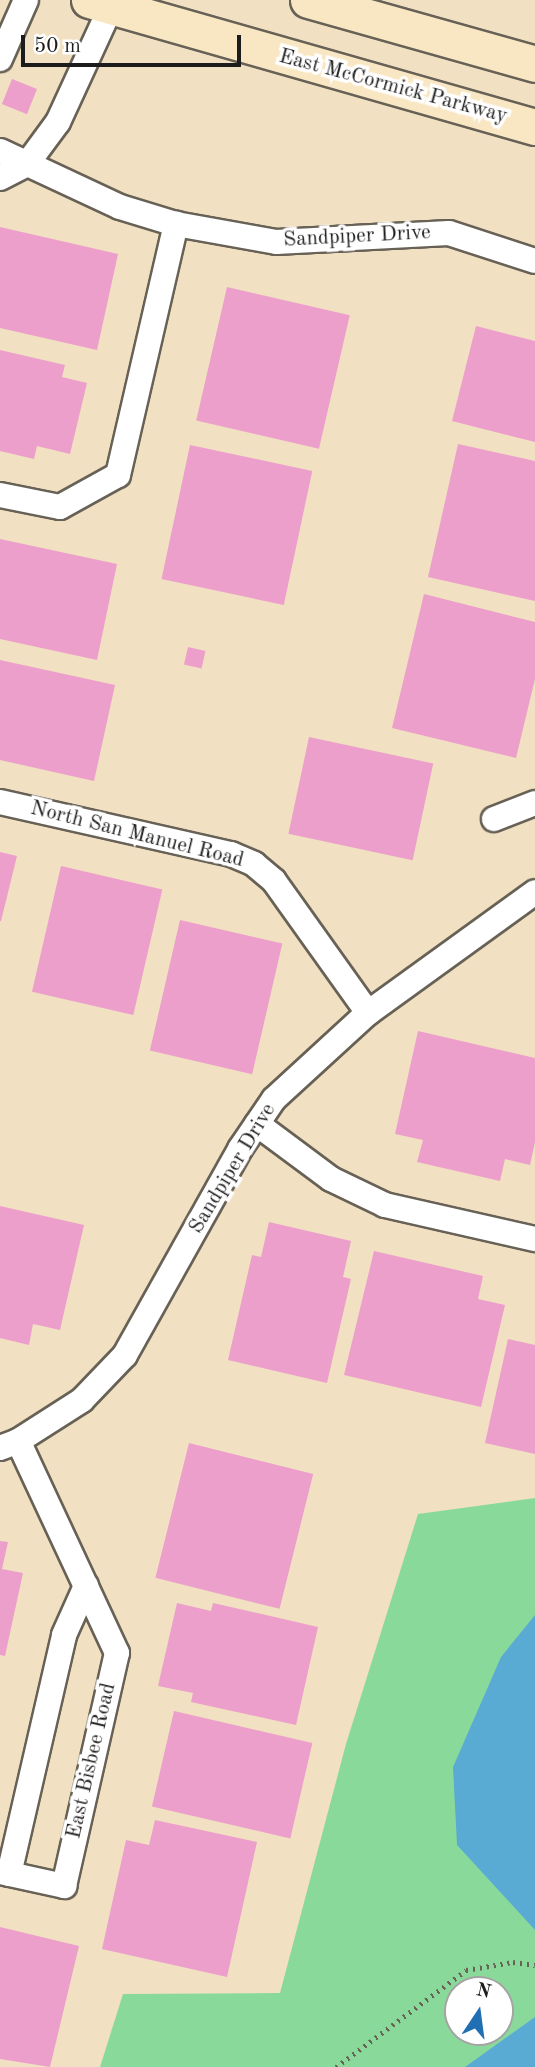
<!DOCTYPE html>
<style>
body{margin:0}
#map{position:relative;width:535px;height:2067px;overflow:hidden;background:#f1e0c1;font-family:"Old Standard TT",serif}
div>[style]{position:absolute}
.green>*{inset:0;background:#89da9a}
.water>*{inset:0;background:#59abd4}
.building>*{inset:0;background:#ec9fcb;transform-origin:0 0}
.path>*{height:4.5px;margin-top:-2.25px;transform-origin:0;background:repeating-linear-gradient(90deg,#676156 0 2px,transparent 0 7px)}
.roads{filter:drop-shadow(2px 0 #676156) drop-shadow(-2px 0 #676156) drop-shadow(0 2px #676156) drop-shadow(0 -2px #676156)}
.street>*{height:24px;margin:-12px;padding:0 12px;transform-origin:12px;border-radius:12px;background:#fff}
.secondary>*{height:35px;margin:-17.5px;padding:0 17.5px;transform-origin:17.5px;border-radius:17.5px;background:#f9e7c3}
span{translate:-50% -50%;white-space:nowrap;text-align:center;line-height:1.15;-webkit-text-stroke:7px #fff;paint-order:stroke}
.street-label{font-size:21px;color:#1c1c1c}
.north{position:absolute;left:444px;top:1976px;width:70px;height:70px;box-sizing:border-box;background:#fff;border:2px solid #a4a4a4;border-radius:50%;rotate:13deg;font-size:19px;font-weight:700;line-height:28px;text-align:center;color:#1c1c1c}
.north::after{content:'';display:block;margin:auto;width:24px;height:32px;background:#1f6fb2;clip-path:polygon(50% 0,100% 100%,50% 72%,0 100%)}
.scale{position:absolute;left:21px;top:35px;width:220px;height:32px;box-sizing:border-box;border:4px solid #1c1c1c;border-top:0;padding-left:9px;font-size:21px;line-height:24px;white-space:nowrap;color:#1c1c1c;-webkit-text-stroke:5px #fff;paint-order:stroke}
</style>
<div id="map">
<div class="green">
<div style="clip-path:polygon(evenodd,535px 1498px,535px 2067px,100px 2067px,123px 1994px,280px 1993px,346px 1744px,418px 1514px,535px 1498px,458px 1990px,500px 1990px,500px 2032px,458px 2032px,458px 1990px)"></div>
</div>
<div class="water">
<div style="clip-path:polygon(535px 1615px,535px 1930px,457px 1845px,453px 1767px,501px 1657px)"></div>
<div style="clip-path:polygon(535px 2017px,535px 2067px,465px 2067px)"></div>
</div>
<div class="building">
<div style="left:12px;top:79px;width:27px;height:27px;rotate:22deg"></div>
<div style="clip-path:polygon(0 227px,118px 254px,97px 350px,0 328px)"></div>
<div style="left:227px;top:287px;width:126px;height:137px;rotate:13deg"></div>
<div style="clip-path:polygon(476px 326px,535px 341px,535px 442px,452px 421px)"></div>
<div style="clip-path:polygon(0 350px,65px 365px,62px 377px,87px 383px,70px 454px,37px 446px,34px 459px,0 451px)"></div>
<div style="clip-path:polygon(458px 444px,535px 461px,535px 601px,428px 577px)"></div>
<div style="left:190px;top:445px;width:125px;height:137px;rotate:12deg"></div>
<div style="clip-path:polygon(0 539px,117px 564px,97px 660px,0 639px)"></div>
<div style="clip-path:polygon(424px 594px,535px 622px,535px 679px,516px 758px,392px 728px)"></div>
<div style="left:188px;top:647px;width:18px;height:18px;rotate:13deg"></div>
<div style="clip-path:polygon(0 660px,115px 685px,94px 781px,0 760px)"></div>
<div style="left:309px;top:737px;width:127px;height:99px;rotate:12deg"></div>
<div style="clip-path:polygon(0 852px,17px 856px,1px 921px,0 921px)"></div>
<div style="left:61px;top:866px;width:104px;height:129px;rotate:13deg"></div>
<div style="left:180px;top:920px;width:105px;height:134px;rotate:13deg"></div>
<div style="clip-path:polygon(418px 1031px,535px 1058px,535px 1142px,530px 1165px,505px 1159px,500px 1181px,417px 1162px,423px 1140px,395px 1134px)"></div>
<div style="clip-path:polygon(0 1206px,84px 1225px,60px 1330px,33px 1324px,29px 1345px,0 1338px)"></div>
<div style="clip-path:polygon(269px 1222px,351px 1241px,343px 1277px,351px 1279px,327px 1383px,228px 1360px,252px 1255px,261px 1257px)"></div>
<div style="clip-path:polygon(374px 1251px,483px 1276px,478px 1299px,505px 1305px,481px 1407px,344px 1375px)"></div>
<div style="clip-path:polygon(508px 1339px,535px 1345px,535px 1454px,485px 1443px)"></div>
<div style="left:189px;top:1443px;width:128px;height:139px;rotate:14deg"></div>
<div style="clip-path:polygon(0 1541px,8px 1542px,2px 1569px,23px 1573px,5px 1656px,0 1655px)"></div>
<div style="clip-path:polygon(177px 1603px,211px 1611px,213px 1603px,318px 1627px,296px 1725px,191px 1702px,193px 1693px,158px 1686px)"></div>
<div style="left:174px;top:1711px;width:142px;height:98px;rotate:13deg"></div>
<div style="clip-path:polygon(155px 1820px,257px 1842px,227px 1977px,102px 1949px,126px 1840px,149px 1845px)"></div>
<div style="clip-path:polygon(0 1927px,79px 1946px,50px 2067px,0 2059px)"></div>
</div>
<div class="path">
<div style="left:336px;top:2067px;width:162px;rotate:-36.7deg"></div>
<div style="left:466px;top:1970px;width:48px;rotate:-9.7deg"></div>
<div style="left:513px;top:1962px;width:22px;rotate:8deg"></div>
</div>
<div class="roads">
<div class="street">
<div style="left:0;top:59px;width:64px;rotate:-66.2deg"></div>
<div style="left:0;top:151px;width:132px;rotate:25deg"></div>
<div style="left:120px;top:207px;width:59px;rotate:16.9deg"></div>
<div style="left:176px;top:224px;width:102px;rotate:10.2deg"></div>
<div style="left:276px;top:242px;width:173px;rotate:-3deg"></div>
<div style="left:449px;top:233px;width:90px;rotate:18deg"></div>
<div style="left:0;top:178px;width:30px;rotate:-27deg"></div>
<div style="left:27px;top:164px;width:52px;rotate:-53.6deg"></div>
<div style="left:58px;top:122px;width:134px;rotate:-65.3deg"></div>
<div style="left:0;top:495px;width:61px;rotate:11.3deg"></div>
<div style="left:60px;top:507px;width:66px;rotate:-28.9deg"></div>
<div style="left:118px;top:475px;width:258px;rotate:-77deg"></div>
<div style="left:0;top:802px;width:237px;rotate:12.7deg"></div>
<div style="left:231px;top:854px;width:25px;rotate:23deg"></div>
<div style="left:254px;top:864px;width:26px;rotate:40deg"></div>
<div style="left:274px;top:881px;width:162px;rotate:54.5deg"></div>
<div style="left:494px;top:819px;width:44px;rotate:-21.3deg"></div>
<div style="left:257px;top:1124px;width:92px;rotate:36.6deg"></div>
<div style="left:331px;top:1179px;width:60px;rotate:25.7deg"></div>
<div style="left:385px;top:1205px;width:154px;rotate:12.8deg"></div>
<div style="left:0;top:1448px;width:19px;rotate:-21deg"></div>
<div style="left:18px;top:1441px;width:76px;rotate:-32.6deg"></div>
<div style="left:82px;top:1400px;width:62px;rotate:-46.3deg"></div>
<div style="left:125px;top:1355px;width:236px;rotate:-60.8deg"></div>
<div style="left:240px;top:1149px;width:60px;rotate:-55.8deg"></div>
<div style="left:274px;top:1099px;width:127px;rotate:-42.5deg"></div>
<div style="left:368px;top:1013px;width:206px;rotate:-35.9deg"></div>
<div style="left:0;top:1872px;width:66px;rotate:12.3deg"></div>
<div style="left:64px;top:1886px;width:239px;rotate:-77.2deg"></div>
<div style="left:117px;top:1653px;width:234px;rotate:-115deg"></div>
<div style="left:9px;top:1874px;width:245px;rotate:-77deg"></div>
<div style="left:64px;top:1635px;width:54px;rotate:-65.8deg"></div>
</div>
<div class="secondary">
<div style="left:89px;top:0;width:464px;rotate:15.9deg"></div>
<div style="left:308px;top:0;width:236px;rotate:15.7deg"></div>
</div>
</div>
<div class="street-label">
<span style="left:393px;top:87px;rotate:15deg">East McCormick Parkway</span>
<span style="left:357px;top:237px;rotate:-3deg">Sandpiper Drive</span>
<span style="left:137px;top:835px;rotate:14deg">North San Manuel Road</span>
<span style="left:233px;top:1169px;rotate:-59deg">Sandpiper Drive</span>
<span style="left:92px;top:1761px;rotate:-77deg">East Bisbee Road</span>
</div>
<div class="north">N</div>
<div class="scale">50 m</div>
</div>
